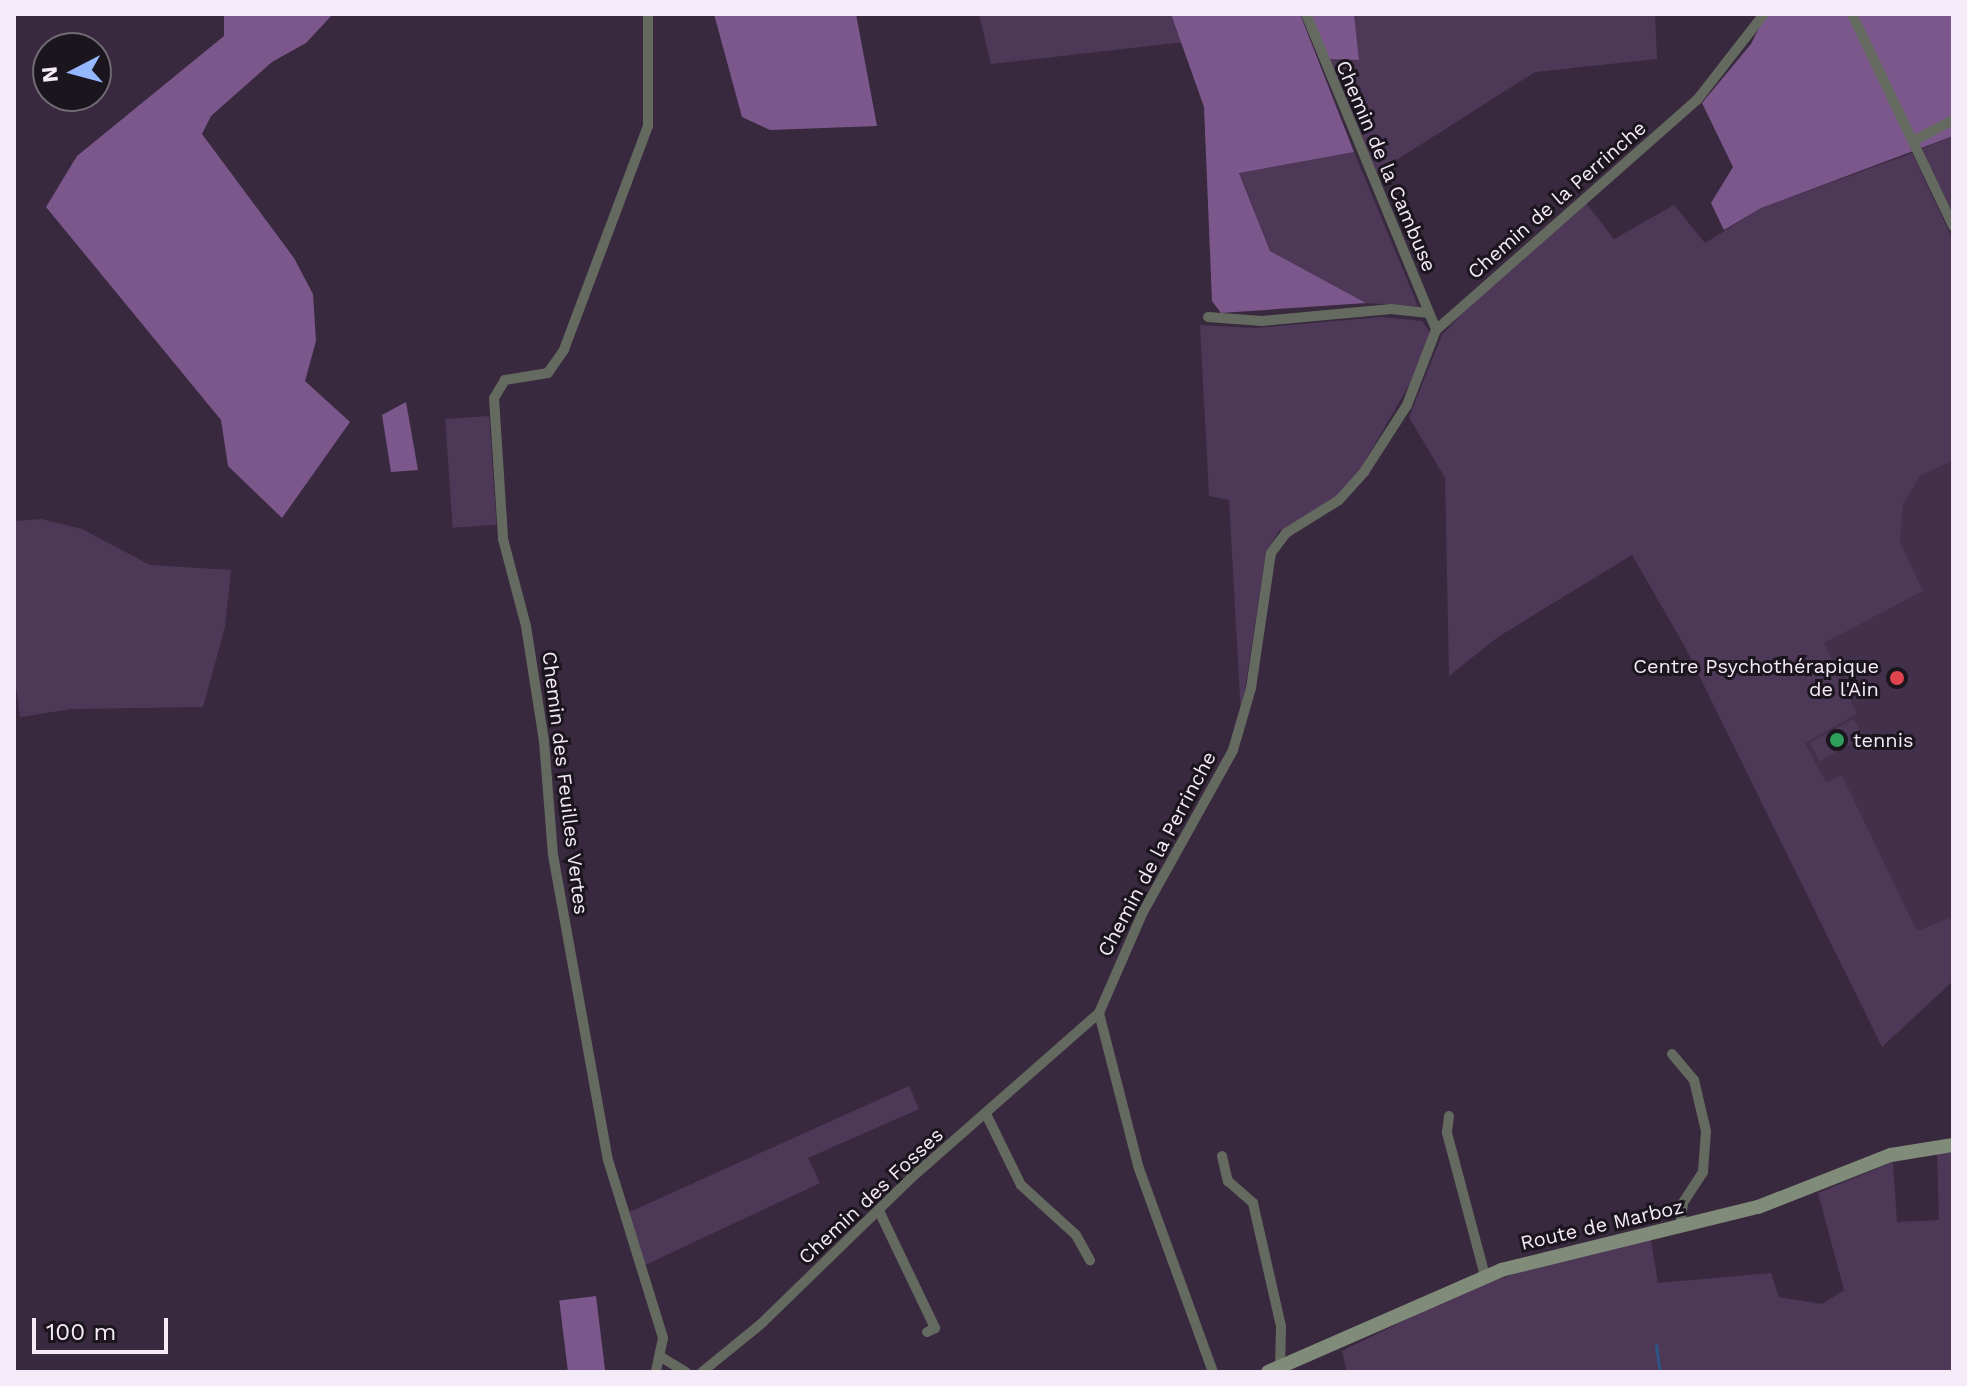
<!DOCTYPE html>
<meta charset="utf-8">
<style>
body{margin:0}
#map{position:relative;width:1967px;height:1386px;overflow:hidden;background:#38293e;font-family:"Work Sans",sans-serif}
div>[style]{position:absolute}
.built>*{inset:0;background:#43304b}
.green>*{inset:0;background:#4e3857;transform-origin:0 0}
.forest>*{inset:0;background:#7c578c;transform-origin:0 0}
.stream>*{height:3px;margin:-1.5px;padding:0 1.5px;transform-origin:1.5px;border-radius:1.5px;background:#2b5686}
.street>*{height:10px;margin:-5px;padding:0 5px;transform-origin:5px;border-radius:5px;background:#646a5f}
.secondary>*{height:14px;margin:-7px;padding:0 7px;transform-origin:7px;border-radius:7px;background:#818b79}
.dots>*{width:22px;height:22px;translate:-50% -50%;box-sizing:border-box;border:4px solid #1b151e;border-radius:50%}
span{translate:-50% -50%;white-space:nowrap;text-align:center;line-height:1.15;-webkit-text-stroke:6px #1b151e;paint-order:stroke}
.street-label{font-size:20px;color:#f4eaf8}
.poi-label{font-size:20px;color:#f4eaf8}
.right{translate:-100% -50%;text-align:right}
.left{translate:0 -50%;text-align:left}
.frame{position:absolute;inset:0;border:16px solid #f4eaf8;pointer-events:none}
.north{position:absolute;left:32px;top:32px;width:80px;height:80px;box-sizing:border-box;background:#1b151e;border:2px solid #726a75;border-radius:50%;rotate:264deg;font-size:22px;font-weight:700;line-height:32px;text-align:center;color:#f4eaf8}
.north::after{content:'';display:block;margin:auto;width:28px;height:36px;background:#94b7fd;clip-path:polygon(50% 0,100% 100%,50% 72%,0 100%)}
.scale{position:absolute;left:32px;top:1318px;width:136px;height:36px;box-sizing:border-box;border:4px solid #f4eaf8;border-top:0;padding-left:10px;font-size:24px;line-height:28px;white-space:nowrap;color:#f4eaf8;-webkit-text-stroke:6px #1b151e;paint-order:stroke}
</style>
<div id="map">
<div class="built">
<div style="clip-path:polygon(1953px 461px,1953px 916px,1917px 931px,1842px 775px,1826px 782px,1805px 743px,1856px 714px,1823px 643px,1923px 591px,1900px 542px,1903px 505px,1921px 475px)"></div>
</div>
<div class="green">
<div style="clip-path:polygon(979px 14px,1171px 14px,1184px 42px,991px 64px)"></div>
<div style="clip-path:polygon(1354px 14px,1655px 14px,1657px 59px,1535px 72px,1376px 173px,1328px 59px,1359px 60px)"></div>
<div style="clip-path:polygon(1953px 136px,1953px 214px,1921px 149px)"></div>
<div style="clip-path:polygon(1354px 152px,1418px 306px,1366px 303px,1270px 251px,1239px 172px)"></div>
<div style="clip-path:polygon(1912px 153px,1953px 240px,1953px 461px,1921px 475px,1903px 505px,1900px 542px,1923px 591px,1824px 643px,1857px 714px,1805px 743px,1826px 782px,1842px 775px,1917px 931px,1953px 916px,1953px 981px,1882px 1047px,1684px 645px,1632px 555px,1498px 637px,1449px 676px,1445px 478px,1409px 417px,1442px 335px,1494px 279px,1586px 203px,1614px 239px,1674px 205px,1705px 243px,1761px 208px)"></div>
<div style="clip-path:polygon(1381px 317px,1422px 321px,1431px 334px,1423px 361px,1357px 475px,1337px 497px,1279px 531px,1266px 552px,1241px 715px,1229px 500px,1209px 496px,1200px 325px,1255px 328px)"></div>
<div style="left:489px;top:416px;width:109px;height:44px;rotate:86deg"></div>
<div style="clip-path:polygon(41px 519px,82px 529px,150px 565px,231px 570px,225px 627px,203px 707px,72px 709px,20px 717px,14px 672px,14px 521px)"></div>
<div style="left:1854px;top:719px;width:21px;height:50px;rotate:62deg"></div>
<div style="clip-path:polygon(909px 1086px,919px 1109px,808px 1158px,820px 1183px,641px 1267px,625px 1214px)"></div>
<div style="clip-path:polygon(1937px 1151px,1953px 1151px,1953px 1372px,1347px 1372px,1342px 1351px,1470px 1288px,1557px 1261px,1651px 1240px,1658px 1283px,1771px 1273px,1779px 1297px,1822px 1304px,1844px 1290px,1818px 1193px,1893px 1162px,1897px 1222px,1939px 1220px)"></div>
</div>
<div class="forest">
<div style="clip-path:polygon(224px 14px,333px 14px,306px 43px,272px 62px,211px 116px,202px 134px,294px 258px,313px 294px,316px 341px,305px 381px,350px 422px,282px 518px,228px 466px,221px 420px,46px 207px,77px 156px,224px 36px)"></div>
<div style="clip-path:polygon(714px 14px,856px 14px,877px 126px,770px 130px,742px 117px)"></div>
<div style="clip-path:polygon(1171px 14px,1300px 14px,1354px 152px,1239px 173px,1270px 251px,1366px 303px,1221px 313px,1212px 301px,1204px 107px)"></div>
<div style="clip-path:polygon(1310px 14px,1354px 14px,1359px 60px,1328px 59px)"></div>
<div style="clip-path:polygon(1766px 14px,1953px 14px,1953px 136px,1761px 208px,1724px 230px,1711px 203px,1733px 167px,1702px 103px,1751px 44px)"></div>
<div style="clip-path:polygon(406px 402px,418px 470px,391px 472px,382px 415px)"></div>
<div style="left:596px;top:1296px;width:77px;height:37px;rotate:83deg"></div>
</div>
<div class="stream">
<div style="left:1656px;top:1345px;width:27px;rotate:82deg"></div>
</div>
<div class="street">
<div style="left:648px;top:14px;width:112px;rotate:90deg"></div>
<div style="left:648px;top:126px;width:239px;rotate:110.6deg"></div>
<div style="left:564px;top:350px;width:28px;rotate:125deg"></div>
<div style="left:548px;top:373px;width:44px;rotate:170.8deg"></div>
<div style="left:505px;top:380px;width:21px;rotate:121deg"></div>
<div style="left:494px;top:398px;width:141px;rotate:86.3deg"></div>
<div style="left:503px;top:539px;width:90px;rotate:75.2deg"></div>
<div style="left:526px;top:626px;width:116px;rotate:81.1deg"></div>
<div style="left:544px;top:741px;width:114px;rotate:85.5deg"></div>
<div style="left:553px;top:855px;width:310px;rotate:79.8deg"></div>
<div style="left:608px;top:1160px;width:186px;rotate:72.8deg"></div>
<div style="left:663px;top:1338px;width:35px;rotate:102deg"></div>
<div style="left:1306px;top:14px;width:342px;rotate:67.6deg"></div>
<div style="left:1852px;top:14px;width:235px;rotate:64.5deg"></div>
<div style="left:1913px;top:141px;width:45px;rotate:-27.7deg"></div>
<div style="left:1208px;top:317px;width:54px;rotate:4.2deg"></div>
<div style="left:1262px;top:321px;width:130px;rotate:-5.3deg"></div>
<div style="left:1391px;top:309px;width:38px;rotate:6deg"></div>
<div style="left:1672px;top:1054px;width:34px;rotate:50deg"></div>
<div style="left:1694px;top:1080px;width:52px;rotate:76.8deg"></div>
<div style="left:1706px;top:1131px;width:41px;rotate:94.2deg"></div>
<div style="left:1703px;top:1172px;width:37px;rotate:123deg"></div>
<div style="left:1683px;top:1203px;width:25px;rotate:97deg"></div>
<div style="left:987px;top:1116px;width:77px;rotate:63.8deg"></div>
<div style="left:1021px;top:1185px;width:74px;rotate:42.3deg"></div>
<div style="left:1076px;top:1235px;width:29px;rotate:61deg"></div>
<div style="left:1449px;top:1116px;width:17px;rotate:97deg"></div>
<div style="left:1447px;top:1133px;width:148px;rotate:75.1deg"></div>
<div style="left:1222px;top:1156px;width:26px;rotate:77deg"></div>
<div style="left:1228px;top:1181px;width:33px;rotate:41deg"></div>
<div style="left:1253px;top:1203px;width:126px;rotate:77.2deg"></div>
<div style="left:1281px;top:1326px;width:41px;rotate:91.4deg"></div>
<div style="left:879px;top:1211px;width:130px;rotate:64.4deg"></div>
<div style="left:935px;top:1328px;width:9px;rotate:153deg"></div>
<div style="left:661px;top:1357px;width:29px;rotate:31deg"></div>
<div style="left:702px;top:1372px;width:77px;rotate:-39.2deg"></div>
<div style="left:762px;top:1323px;width:206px;rotate:-44.2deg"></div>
<div style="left:910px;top:1179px;width:252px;rotate:-41.3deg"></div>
<div style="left:1213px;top:1372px;width:216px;rotate:-110deg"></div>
<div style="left:1139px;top:1169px;width:161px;rotate:-104.4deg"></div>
<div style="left:1099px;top:1013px;width:110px;rotate:-66.5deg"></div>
<div style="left:1143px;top:912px;width:185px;rotate:-60.9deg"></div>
<div style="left:1233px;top:750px;width:65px;rotate:-73.8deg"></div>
<div style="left:1251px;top:688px;width:136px;rotate:-81.6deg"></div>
<div style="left:1271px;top:553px;width:25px;rotate:-53deg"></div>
<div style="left:1286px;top:533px;width:62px;rotate:-31.9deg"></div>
<div style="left:1339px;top:500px;width:38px;rotate:-48deg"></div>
<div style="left:1364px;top:472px;width:80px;rotate:-57.3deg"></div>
<div style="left:1407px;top:405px;width:80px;rotate:-68.9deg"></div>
<div style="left:1436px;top:330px;width:348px;rotate:-41.4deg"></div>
<div style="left:1697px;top:100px;width:109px;rotate:-52.1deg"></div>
</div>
<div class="secondary">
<div style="left:1268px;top:1372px;width:254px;rotate:-23.6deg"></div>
<div style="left:1501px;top:1270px;width:265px;rotate:-13.8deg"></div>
<div style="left:1758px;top:1207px;width:143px;rotate:-21.4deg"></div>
<div style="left:1891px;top:1155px;width:63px;rotate:-9.2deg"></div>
</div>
<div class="dots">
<div style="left:1897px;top:678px;background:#e0444e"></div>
<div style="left:1837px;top:740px;background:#2e9e5b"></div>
</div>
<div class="street-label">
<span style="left:1386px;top:166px;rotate:67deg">Chemin de la Cambuse</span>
<span style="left:1557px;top:200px;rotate:-41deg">Chemin de la Perrinche</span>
<span style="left:565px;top:783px;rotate:83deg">Chemin des Feuilles Vertes</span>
<span style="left:1157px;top:854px;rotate:-62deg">Chemin de la Perrinche</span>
<span style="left:871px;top:1196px;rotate:-43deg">Chemin des Fosses</span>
<span style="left:1602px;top:1225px;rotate:-13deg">Route de Marboz</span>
</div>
<div class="poi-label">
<span class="right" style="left:1879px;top:678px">Centre Psychothérapique<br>de l'Ain</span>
<span class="left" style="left:1853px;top:740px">tennis</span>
</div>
<div class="frame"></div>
<div class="north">N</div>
<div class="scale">100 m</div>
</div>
